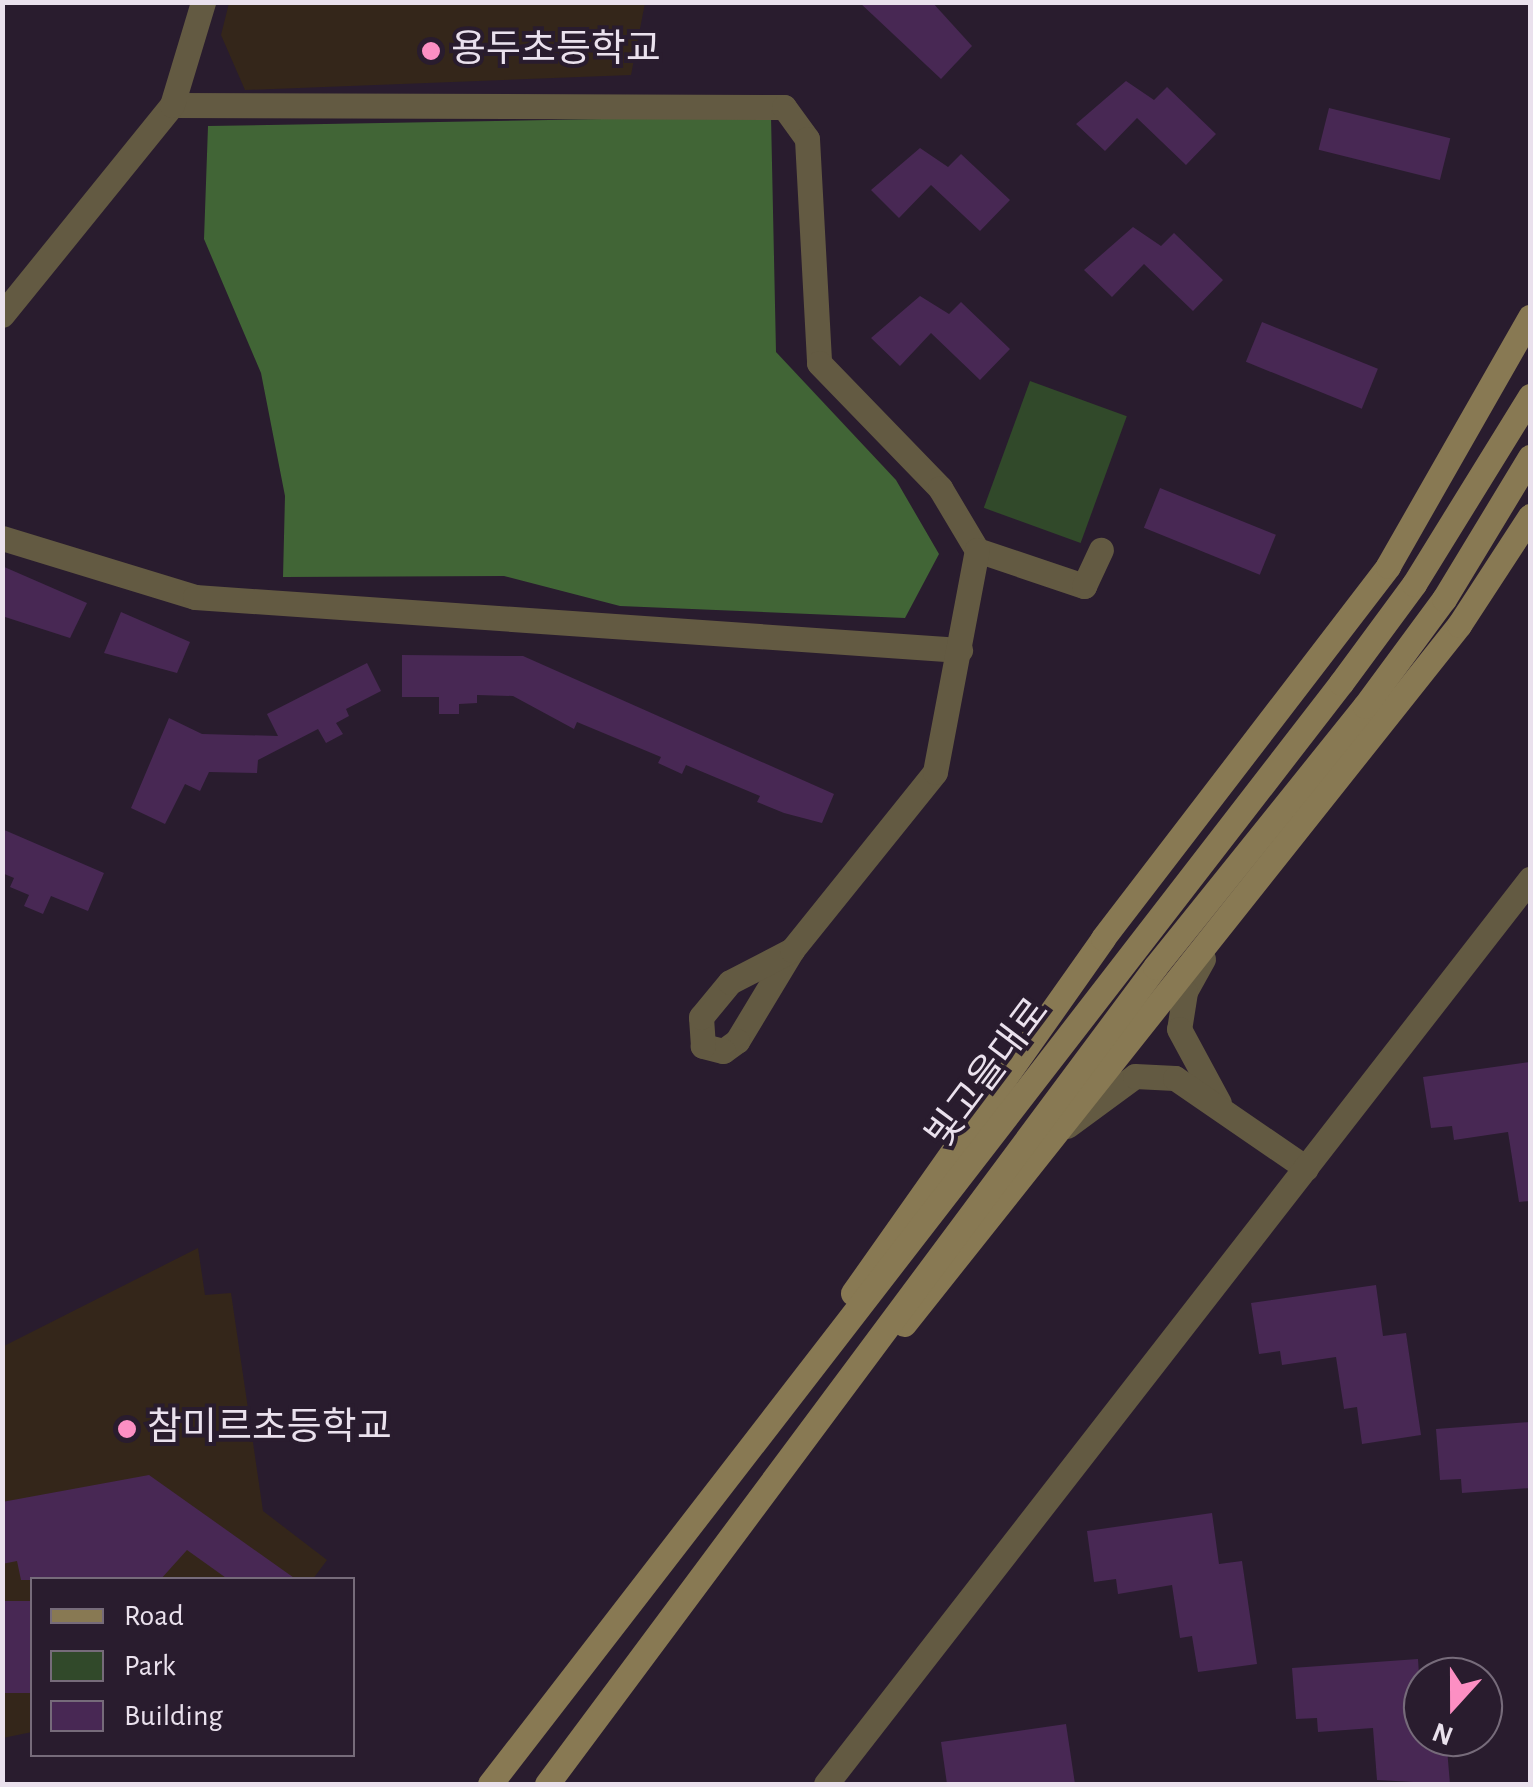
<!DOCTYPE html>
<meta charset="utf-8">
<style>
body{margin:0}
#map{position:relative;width:1533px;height:1787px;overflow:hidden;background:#291c2e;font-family:"Alegreya Sans","Noto Sans KR",sans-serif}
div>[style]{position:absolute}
.education>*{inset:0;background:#34261a}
.green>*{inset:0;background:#31492a;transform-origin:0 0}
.forest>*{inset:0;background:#416536}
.building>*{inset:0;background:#482854;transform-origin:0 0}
.minor>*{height:25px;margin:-12.5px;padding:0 12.5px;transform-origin:12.5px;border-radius:12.5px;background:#635a42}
.secondary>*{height:25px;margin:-12.5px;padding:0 12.5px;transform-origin:12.5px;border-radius:12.5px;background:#887953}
.dots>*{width:28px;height:28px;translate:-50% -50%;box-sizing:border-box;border:5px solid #291c2e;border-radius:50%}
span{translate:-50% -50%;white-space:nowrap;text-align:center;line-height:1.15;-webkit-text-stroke:8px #291c2e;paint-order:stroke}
.poi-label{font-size:38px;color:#eae1ed}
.left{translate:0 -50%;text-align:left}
.street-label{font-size:38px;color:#eae1ed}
.frame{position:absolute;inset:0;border:5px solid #eae1ed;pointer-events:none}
.legend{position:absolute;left:30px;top:1577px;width:325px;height:180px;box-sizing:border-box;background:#291c2e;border:2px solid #766b7a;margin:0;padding:12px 18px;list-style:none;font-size:30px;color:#eae1ed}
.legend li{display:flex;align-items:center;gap:20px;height:50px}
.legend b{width:50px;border:2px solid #766b7a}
.north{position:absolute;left:1403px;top:1657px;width:100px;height:100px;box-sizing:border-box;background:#291c2e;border:2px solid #766b7a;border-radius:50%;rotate:201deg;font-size:28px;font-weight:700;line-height:40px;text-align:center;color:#eae1ed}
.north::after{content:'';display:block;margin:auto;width:35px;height:45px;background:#fc8fc3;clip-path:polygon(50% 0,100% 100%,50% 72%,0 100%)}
</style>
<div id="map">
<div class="education">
<div style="clip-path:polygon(229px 3px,229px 2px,645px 3px,631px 75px,245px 90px,221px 35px)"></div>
<div style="clip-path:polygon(198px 1248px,205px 1295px,231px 1293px,263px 1511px,327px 1560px,313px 1579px,32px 1580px,32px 1732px,3px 1738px,2px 1347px)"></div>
</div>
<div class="green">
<div style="left:1030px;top:381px;width:103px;height:135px;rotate:20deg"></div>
</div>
<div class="forest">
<div style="clip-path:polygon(771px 116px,776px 352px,896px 480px,939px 554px,905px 618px,620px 606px,504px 576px,283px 577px,285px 496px,261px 373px,204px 239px,208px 126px)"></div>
</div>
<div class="building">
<div style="clip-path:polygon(859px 2px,932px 2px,972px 46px,941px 79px)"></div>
<div style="clip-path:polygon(1126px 81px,1154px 100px,1167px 87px,1216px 134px,1186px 165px,1137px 118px,1105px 151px,1076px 124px)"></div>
<div style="left:1329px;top:108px;width:125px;height:43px;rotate:14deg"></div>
<div style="clip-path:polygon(920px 148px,948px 167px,961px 154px,1010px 200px,980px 231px,931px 185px,899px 218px,871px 190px)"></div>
<div style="clip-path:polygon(1133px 227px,1161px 246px,1174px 233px,1223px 280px,1193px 311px,1144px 264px,1112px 297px,1084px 270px)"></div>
<div style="clip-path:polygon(920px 296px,949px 314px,961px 302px,1010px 349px,980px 380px,931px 333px,900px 366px,871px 338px)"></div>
<div style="left:1262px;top:322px;width:125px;height:43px;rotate:22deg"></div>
<div style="left:1160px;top:488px;width:125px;height:43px;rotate:22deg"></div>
<div style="clip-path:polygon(2px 566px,87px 603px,70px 638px,2px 616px)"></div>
<div style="clip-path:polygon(121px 612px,190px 642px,177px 673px,104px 653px)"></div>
<div style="clip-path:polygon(402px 655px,523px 656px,834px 794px,822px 823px,784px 813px,757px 802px,760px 796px,686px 765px,682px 774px,658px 763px,661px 757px,577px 722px,574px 729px,513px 696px,477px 695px,477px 703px,459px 704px,459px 714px,439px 714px,439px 697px,402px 697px)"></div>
<div style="clip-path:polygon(367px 663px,381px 691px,346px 709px,349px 716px,336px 723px,343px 734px,326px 743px,318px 729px,258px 760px,257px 773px,209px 772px,200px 791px,185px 784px,165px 824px,131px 808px,169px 718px,202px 734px,278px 736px,267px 714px)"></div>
<div style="clip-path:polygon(2px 829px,104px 873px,88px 911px,51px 896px,43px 914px,24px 906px,29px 895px,10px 887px,14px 878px,2px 873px)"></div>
<div style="clip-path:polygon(1530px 1062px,1530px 1201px,1519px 1202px,1508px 1132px,1454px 1140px,1452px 1126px,1431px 1128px,1423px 1077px)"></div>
<div style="clip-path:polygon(1376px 1285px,1383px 1336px,1406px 1333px,1421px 1435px,1362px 1444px,1357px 1407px,1344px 1409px,1336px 1357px,1282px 1365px,1280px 1351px,1259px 1354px,1251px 1303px)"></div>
<div style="clip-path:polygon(1530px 1422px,1530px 1488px,1462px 1493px,1461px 1479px,1440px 1480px,1436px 1429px)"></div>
<div style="clip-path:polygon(149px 1475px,297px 1580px,229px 1580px,187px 1550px,160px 1580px,21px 1580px,17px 1561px,2px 1564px,2px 1502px)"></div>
<div style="clip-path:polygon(1212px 1513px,1219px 1564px,1242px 1561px,1257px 1664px,1198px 1672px,1192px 1636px,1180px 1638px,1172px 1585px,1118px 1594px,1116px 1579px,1094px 1582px,1087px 1531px)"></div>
<div style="left:32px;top:1601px;width:92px;height:30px;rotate:90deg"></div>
<div style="clip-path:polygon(1418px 1659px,1423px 1737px,1446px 1737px,1450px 1784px,1377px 1780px,1373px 1728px,1318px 1732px,1317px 1718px,1296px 1719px,1292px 1668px)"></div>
<div style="clip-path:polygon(1066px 1724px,1075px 1784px,947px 1784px,941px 1742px)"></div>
</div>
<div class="minor">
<div style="left:172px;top:105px;width:612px;rotate:0.19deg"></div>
<div style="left:784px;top:107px;width:39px;rotate:54deg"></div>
<div style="left:807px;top:139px;width:224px;rotate:86.9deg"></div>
<div style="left:819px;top:363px;width:174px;rotate:45.9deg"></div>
<div style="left:940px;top:488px;width:72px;rotate:59.2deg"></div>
<div style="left:977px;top:550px;width:113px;rotate:18.6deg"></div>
<div style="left:1084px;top:586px;width:40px;rotate:-65deg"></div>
<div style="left:2px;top:315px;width:270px;rotate:-51deg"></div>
<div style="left:172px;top:105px;width:108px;rotate:-73.2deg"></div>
<div style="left:2px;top:538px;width:202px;rotate:17deg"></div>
<div style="left:195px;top:597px;width:767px;rotate:3.96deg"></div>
<div style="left:792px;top:950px;width:106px;rotate:121.1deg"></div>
<div style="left:737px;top:1041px;width:17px;rotate:144deg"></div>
<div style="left:723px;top:1051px;width:21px;rotate:-166deg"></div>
<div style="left:703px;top:1046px;width:29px;rotate:-94deg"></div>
<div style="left:701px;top:1017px;width:45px;rotate:-50.4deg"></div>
<div style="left:730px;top:982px;width:70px;rotate:-27.3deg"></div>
<div style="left:792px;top:950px;width:228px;rotate:-51.2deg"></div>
<div style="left:935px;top:772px;width:226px;rotate:-79.3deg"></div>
<div style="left:1203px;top:959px;width:38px;rotate:119deg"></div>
<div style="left:1185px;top:992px;width:37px;rotate:99deg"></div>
<div style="left:1179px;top:1029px;width:84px;rotate:61.6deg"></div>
<div style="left:1067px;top:1126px;width:84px;rotate:-36.3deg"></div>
<div style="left:1135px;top:1076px;width:40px;rotate:2.9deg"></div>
<div style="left:1175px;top:1078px;width:159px;rotate:34.5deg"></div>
<div style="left:826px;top:1784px;width:1147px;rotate:-52.12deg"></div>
</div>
<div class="secondary">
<div style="left:853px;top:1293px;width:434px;rotate:-54.8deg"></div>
<div style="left:1103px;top:938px;width:469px;rotate:-52.5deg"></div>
<div style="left:1388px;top:566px;width:287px;rotate:-60.3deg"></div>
<div style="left:904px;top:1324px;width:893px;rotate:-51.55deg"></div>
<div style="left:1459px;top:625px;width:130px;rotate:-56.9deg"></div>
<div style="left:490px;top:1784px;width:1392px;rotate:-52.3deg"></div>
<div style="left:1341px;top:683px;width:123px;rotate:-53.6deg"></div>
<div style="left:1414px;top:584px;width:221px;rotate:-58.3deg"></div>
<div style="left:547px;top:1784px;width:1018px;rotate:-53.34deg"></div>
<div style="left:1155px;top:967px;width:335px;rotate:-51.2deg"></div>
<div style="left:1365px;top:706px;width:133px;rotate:-53.6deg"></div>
<div style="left:1444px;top:599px;width:166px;rotate:-58.8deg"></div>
</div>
<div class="dots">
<div style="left:431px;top:51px;background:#fc8fc3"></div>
<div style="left:127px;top:1429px;background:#fc8fc3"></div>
</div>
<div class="poi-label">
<span class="left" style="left:451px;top:51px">용두초등학교</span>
<span class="left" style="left:147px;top:1429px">참미르초등학교</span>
</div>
<div class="street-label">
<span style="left:989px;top:1074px;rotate:-53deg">빛고을대로</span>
</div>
<div class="frame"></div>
<ul class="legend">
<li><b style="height:12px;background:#887953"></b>Road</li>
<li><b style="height:28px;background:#31492a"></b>Park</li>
<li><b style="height:28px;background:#482854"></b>Building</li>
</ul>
<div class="north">N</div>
</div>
